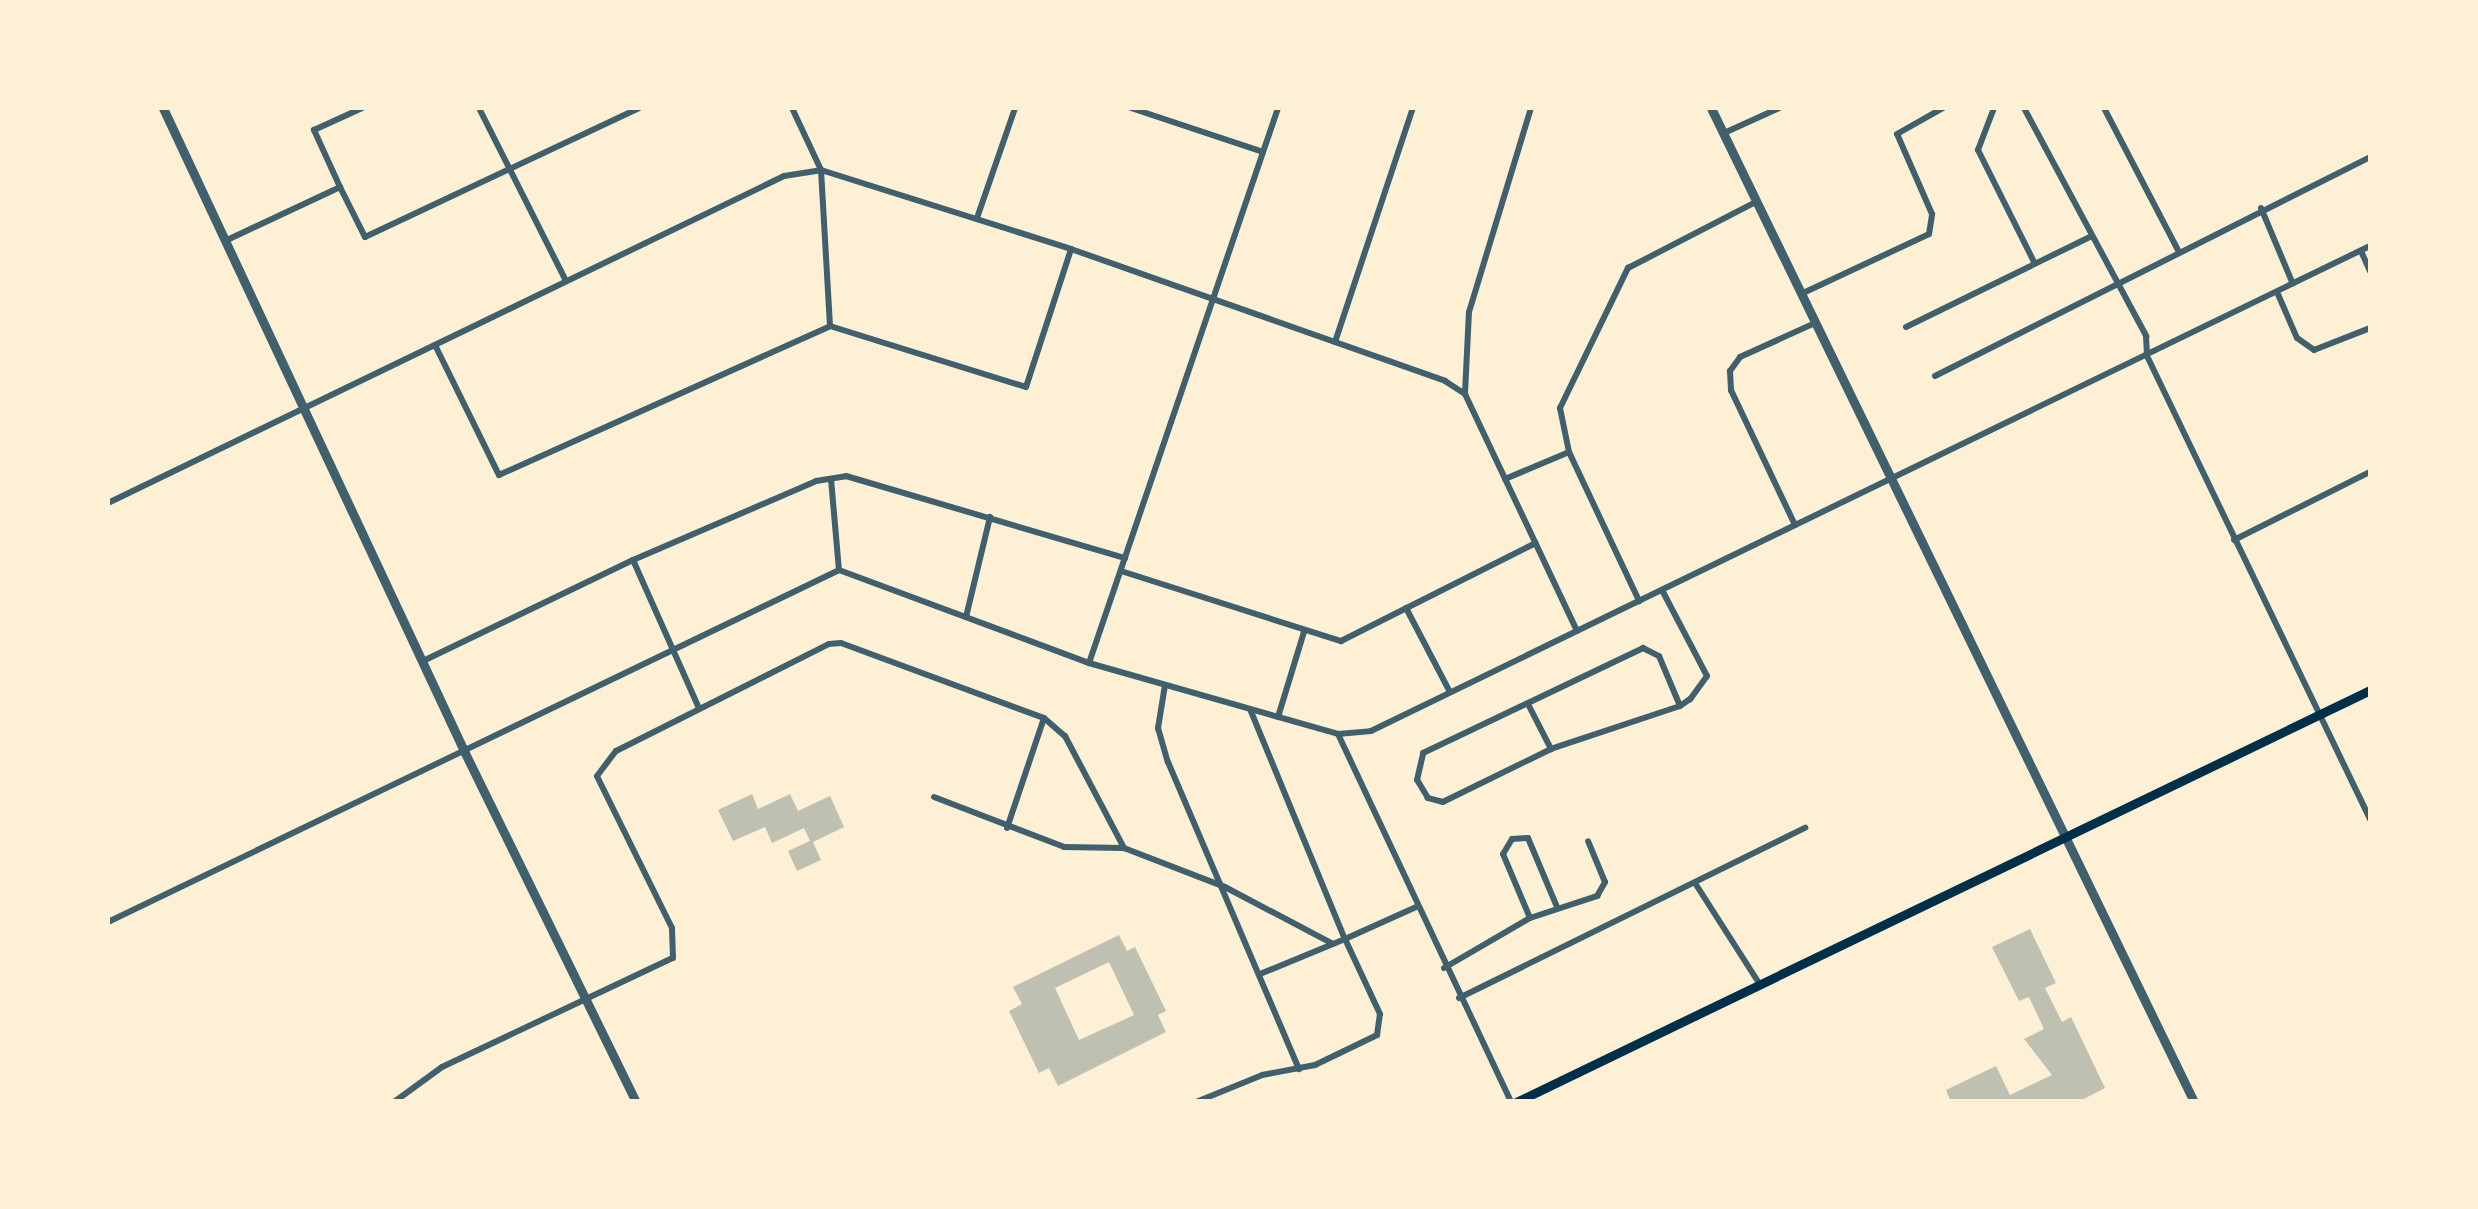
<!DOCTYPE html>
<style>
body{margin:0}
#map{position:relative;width:2478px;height:1209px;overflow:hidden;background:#fdf0d5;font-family:Raleway,sans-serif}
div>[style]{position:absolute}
.building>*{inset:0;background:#bec0b2}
.minor>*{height:6px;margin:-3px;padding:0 3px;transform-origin:3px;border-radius:3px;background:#3f606c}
.tertiary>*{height:9px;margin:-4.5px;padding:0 4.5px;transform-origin:4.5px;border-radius:4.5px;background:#3f606c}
.secondary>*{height:9px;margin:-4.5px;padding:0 4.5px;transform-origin:4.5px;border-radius:4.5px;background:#003049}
span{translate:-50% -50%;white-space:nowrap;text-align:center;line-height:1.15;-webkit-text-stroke:8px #fdf0d5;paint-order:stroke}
.frame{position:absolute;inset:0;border:110px solid #fdf0d5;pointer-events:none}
</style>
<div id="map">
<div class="building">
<div style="clip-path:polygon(752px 794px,758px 809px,790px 794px,798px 811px,830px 796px,844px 827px,813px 842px,821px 860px,797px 871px,788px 851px,810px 841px,804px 828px,772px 843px,765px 827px,733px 841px,718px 810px)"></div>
<div style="clip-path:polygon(2030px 929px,2056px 983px,2045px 988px,2062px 1022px,2071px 1017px,2105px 1088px,2078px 1102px,1951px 1102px,1946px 1090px,1996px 1066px,2010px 1095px,2052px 1075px,2024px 1039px,2044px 1029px,2029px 997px,2019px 1001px,1992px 947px)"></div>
<div style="clip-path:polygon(evenodd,1119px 935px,1127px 951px,1135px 947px,1166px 1011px,1158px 1015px,1166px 1032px,1058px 1086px,1049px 1068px,1039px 1073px,1009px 1011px,1022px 1004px,1013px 987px,1119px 935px,1109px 962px,1134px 1015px,1079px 1040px,1055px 988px,1109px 962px)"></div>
</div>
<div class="minor">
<div style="left:479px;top:108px;width:191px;rotate:63.3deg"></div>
<div style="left:792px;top:108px;width:68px;rotate:64.9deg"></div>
<div style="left:821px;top:170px;width:156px;rotate:86.7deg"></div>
<div style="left:830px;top:326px;width:205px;rotate:17.3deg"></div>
<div style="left:1026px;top:387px;width:145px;rotate:-71.9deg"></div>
<div style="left:1131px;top:108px;width:139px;rotate:18.4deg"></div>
<div style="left:1994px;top:108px;width:45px;rotate:110.9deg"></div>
<div style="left:1978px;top:150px;width:127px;rotate:63.4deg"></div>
<div style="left:2024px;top:108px;width:259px;rotate:61.8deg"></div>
<div style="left:2146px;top:336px;width:20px;rotate:87deg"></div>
<div style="left:2147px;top:356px;width:514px;rotate:64.28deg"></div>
<div style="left:2104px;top:108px;width:160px;rotate:62.5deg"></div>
<div style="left:1724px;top:133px;width:60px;rotate:-24.4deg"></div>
<div style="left:340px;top:187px;width:56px;rotate:63.4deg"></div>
<div style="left:365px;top:237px;width:303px;rotate:-25.2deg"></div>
<div style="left:2261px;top:208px;width:82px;rotate:67.2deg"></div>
<div style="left:977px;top:218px;width:116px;rotate:-70.9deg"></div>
<div style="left:227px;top:240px;width:125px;rotate:-25.1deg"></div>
<div style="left:340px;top:187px;width:63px;rotate:-114.5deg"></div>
<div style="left:314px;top:130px;width:53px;rotate:-24.6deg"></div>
<div style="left:2361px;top:251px;width:22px;rotate:66deg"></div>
<div style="left:2277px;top:292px;width:50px;rotate:66.5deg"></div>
<div style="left:2297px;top:338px;width:21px;rotate:35deg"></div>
<div style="left:2314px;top:350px;width:60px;rotate:-21.4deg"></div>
<div style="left:1801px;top:294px;width:141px;rotate:-25.1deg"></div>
<div style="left:1929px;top:234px;width:20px;rotate:-81deg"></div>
<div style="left:1932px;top:214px;width:87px;rotate:-113.6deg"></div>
<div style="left:1897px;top:134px;width:53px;rotate:-29.5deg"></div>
<div style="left:1906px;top:327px;width:207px;rotate:-26.1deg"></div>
<div style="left:1335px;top:342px;width:247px;rotate:-71.6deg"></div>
<div style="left:435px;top:345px;width:145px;rotate:63.8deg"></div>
<div style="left:499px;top:475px;width:363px;rotate:-24.2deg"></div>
<div style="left:1935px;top:376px;width:487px;rotate:-26.7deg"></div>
<div style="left:1465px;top:393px;width:81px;rotate:-87.2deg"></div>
<div style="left:1469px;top:312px;width:213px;rotate:-73.1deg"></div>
<div style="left:1569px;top:452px;width:165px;rotate:64.8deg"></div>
<div style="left:831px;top:479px;width:91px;rotate:85deg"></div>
<div style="left:1505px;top:479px;width:69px;rotate:-22.9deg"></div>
<div style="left:1569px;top:452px;width:45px;rotate:-101.6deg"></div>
<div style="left:1560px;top:408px;width:156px;rotate:-64.1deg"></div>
<div style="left:1628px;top:268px;width:144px;rotate:-27.3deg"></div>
<div style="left:108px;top:503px;width:751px;rotate:-25.81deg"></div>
<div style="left:784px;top:176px;width:37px;rotate:-9deg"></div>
<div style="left:821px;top:170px;width:262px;rotate:17.5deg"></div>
<div style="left:1071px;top:249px;width:397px;rotate:19.4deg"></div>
<div style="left:1445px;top:381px;width:24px;rotate:33deg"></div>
<div style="left:1465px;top:394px;width:262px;rotate:64.7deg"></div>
<div style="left:1795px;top:525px;width:149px;rotate:-115.4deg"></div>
<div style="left:1731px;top:390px;width:19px;rotate:-93deg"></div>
<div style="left:1730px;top:371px;width:17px;rotate:-54deg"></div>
<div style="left:1740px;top:357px;width:82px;rotate:-24.4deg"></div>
<div style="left:2234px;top:540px;width:152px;rotate:-26.6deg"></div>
<div style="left:633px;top:560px;width:162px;rotate:66deg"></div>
<div style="left:1121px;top:571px;width:231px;rotate:17.7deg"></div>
<div style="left:1341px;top:641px;width:218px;rotate:-26.7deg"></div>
<div style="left:1662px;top:590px;width:97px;rotate:62.4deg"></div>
<div style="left:1707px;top:676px;width:29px;rotate:126deg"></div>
<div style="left:1690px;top:699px;width:12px;rotate:145deg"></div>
<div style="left:1680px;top:706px;width:136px;rotate:161.6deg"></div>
<div style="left:1551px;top:749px;width:120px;rotate:153.9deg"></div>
<div style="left:1443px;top:802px;width:16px;rotate:-165deg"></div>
<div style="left:1428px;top:798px;width:21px;rotate:-121deg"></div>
<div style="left:1417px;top:780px;width:28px;rotate:-77deg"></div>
<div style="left:1423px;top:753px;width:244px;rotate:-25.5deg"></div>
<div style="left:1643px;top:648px;width:18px;rotate:27deg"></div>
<div style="left:1659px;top:656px;width:54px;rotate:67.2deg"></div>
<div style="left:1406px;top:608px;width:95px;rotate:62.4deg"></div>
<div style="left:966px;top:617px;width:103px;rotate:-76.5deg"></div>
<div style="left:423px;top:661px;width:233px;rotate:-25.7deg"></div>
<div style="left:633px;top:560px;width:199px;rotate:-23.3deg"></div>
<div style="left:816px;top:481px;width:30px;rotate:-9deg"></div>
<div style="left:846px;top:476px;width:291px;rotate:16.4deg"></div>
<div style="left:1089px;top:663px;width:586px;rotate:-71.19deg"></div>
<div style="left:1165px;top:685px;width:44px;rotate:99.2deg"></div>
<div style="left:1158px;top:728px;width:35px;rotate:74deg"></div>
<div style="left:1168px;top:762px;width:334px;rotate:66.9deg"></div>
<div style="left:1528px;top:704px;width:51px;rotate:62.9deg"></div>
<div style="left:1250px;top:709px;width:249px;rotate:67.6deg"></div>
<div style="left:1345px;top:939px;width:92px;rotate:157.6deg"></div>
<div style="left:1278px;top:717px;width:89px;rotate:-73deg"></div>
<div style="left:1338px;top:734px;width:407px;rotate:64.8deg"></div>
<div style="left:934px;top:797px;width:139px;rotate:21deg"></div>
<div style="left:1064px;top:847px;width:59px;rotate:1deg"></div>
<div style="left:1007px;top:828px;width:116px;rotate:-71.4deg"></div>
<div style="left:1695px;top:883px;width:119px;rotate:57.4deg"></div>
<div style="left:1530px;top:918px;width:69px;rotate:-112.9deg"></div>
<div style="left:1503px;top:854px;width:17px;rotate:-59deg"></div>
<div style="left:1512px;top:839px;width:16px;rotate:-4deg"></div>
<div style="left:1528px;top:838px;width:75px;rotate:67.2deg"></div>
<div style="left:108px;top:922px;width:811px;rotate:-25.71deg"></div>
<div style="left:839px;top:570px;width:267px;rotate:20.4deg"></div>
<div style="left:1089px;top:663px;width:259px;rotate:15.9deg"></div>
<div style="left:1338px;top:734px;width:33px;rotate:-5deg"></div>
<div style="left:1371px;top:731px;width:1111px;rotate:-25.9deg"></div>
<div style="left:1444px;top:968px;width:99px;rotate:-30.2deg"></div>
<div style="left:1530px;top:918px;width:71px;rotate:-18.2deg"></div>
<div style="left:1597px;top:896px;width:16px;rotate:-60deg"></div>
<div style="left:1605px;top:882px;width:44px;rotate:-112.5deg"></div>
<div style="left:1459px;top:998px;width:386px;rotate:-26.2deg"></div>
<div style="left:394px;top:1102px;width:59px;rotate:-36.1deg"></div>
<div style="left:442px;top:1067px;width:255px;rotate:-25.3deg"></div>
<div style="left:673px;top:958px;width:30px;rotate:-92deg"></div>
<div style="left:672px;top:928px;width:169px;rotate:-116.3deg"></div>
<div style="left:597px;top:776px;width:31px;rotate:-53deg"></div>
<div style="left:616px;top:751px;width:238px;rotate:-26.7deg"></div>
<div style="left:829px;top:644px;width:12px;rotate:-5deg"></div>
<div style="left:841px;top:643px;width:216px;rotate:20.3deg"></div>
<div style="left:1044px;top:718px;width:28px;rotate:41deg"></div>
<div style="left:1065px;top:736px;width:127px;rotate:62.2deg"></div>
<div style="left:1124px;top:848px;width:108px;rotate:21.1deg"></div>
<div style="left:1225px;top:887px;width:122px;rotate:27.8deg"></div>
<div style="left:1196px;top:1102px;width:71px;rotate:-22.2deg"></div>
<div style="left:1262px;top:1075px;width:54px;rotate:-10.7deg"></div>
<div style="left:1315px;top:1065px;width:69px;rotate:-25.8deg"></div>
<div style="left:1377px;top:1035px;width:21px;rotate:-82deg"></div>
<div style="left:1380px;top:1014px;width:83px;rotate:-115deg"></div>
<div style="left:1345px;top:939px;width:78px;rotate:-24.3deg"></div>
</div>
<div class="tertiary">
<div style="left:163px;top:108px;width:710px;rotate:64.91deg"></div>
<div style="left:464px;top:751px;width:391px;rotate:63.9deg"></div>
<div style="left:1711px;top:108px;width:1105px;rotate:64.08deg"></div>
</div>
<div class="secondary">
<div style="left:1516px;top:1102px;width:948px;rotate:-25.75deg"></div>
</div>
<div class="frame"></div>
</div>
